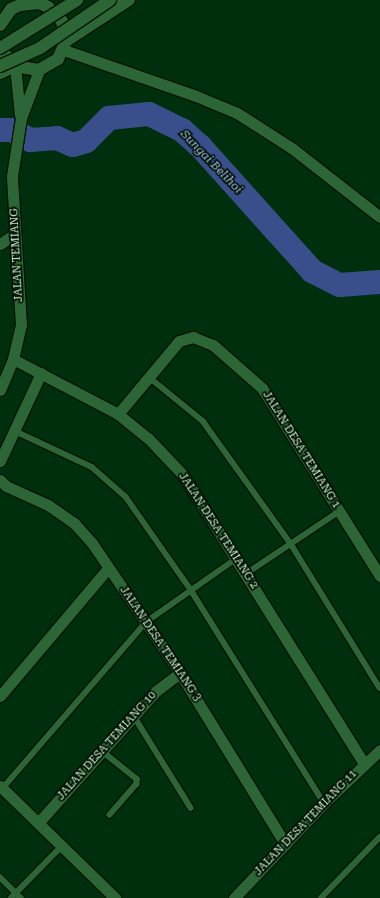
<!DOCTYPE html>
<style>
body{margin:0}
#map{position:relative;width:380px;height:898px;overflow:hidden;background:#002f0d;font-family:"Roboto Serif",serif}
div>[style]{position:absolute}
.river>*{height:24px;margin:-12px;padding:0 12px;transform-origin:12px;border-radius:12px;background:#394f8c}
.roads{filter:drop-shadow(1px 0 #001501) drop-shadow(-1px 0 #001501) drop-shadow(0 1px #001501) drop-shadow(0 -1px #001501)}
.lane>*{height:5.5px;margin:-2.75px;padding:0 2.75px;transform-origin:2.75px;border-radius:2.75px;background:#2c6637}
.street>*{height:11px;margin:-5.5px;padding:0 5.5px;transform-origin:5.5px;border-radius:5.5px;background:#2c6637}
.secondary>*{height:12px;margin:-6px;padding:0 6px;transform-origin:6px;border-radius:6px;background:#2c6637}
.bridges{filter:drop-shadow(1px 0 #001501) drop-shadow(-1px 0 #001501) drop-shadow(0 1px #001501) drop-shadow(0 -1px #001501)}
.secondary-bridge>*{height:12px;margin:-6px;padding:0 6px;transform-origin:6px;border-radius:6px;background:#2c6637}
span{translate:-50% -50%;white-space:nowrap;text-align:center;line-height:1.15;-webkit-text-stroke:3.5px #001403;paint-order:stroke}
.street-label{font-size:11px;color:#d6f4d8}
.water-label{font-size:12px;color:#a9bff5;font-style:italic}
</style>
<div id="map">
<div class="river">
<div style="left:0;top:130px;width:12px"></div>
<div style="left:12px;top:130px;width:21px;rotate:29deg"></div>
<div style="left:30px;top:140px;width:27px;rotate:-4deg"></div>
<div style="left:57px;top:138px;width:17px;rotate:24deg"></div>
<div style="left:73px;top:145px;width:14px;rotate:-17deg"></div>
<div style="left:86px;top:141px;width:33px;rotate:-45deg"></div>
<div style="left:109px;top:118px;width:40px;rotate:-5.7deg"></div>
<div style="left:149px;top:114px;width:37px;rotate:26deg"></div>
<div style="left:182px;top:130px;width:24px;rotate:42deg"></div>
<div style="left:200px;top:146px;width:168px;rotate:48.1deg"></div>
<div style="left:312px;top:271px;width:31px;rotate:27deg"></div>
<div style="left:340px;top:285px;width:40px;rotate:-4.3deg"></div>
</div>
<div class="roads">
<div class="lane">
<div style="left:149px;top:377px;width:70px;rotate:39.2deg"></div>
<div style="left:203px;top:421px;width:151px;rotate:54.4deg"></div>
<div style="left:291px;top:544px;width:169px;rotate:58.3deg"></div>
<div style="left:15px;top:431px;width:85px;rotate:25.1deg"></div>
<div style="left:92px;top:467px;width:45px;rotate:41.4deg"></div>
<div style="left:126px;top:497px;width:113px;rotate:55deg"></div>
<div style="left:191px;top:590px;width:251px;rotate:58deg"></div>
<div style="left:247px;top:573px;width:112px;rotate:-33.7deg"></div>
<div style="left:134px;top:716px;width:108px;rotate:58.2deg"></div>
<div style="left:102px;top:751px;width:45px;rotate:38.7deg"></div>
<div style="left:137px;top:779px;width:5px;rotate:90deg"></div>
<div style="left:137px;top:784px;width:41px;rotate:131.1deg"></div>
<div style="left:2px;top:789px;width:221px;rotate:-49.2deg"></div>
<div style="left:146px;top:622px;width:111px;rotate:-35.1deg"></div>
<div style="left:0;top:877px;width:30px;rotate:45deg"></div>
<div style="left:11px;top:898px;width:73px;rotate:-45.6deg"></div>
<div style="left:321px;top:898px;width:85px;rotate:-46deg"></div>
</div>
<div class="street">
<div style="left:64px;top:50px;width:140px;rotate:19.2deg"></div>
<div style="left:196px;top:96px;width:44px;rotate:22.5deg"></div>
<div style="left:237px;top:113px;width:67px;rotate:32.7deg"></div>
<div style="left:293px;top:149px;width:110px;rotate:38deg"></div>
<div style="left:15px;top:66px;width:49px;rotate:84.2deg"></div>
<div style="left:0;top:244px;width:18px;rotate:-34deg"></div>
<div style="left:13px;top:359px;width:119px;rotate:27.6deg"></div>
<div style="left:118px;top:414px;width:38px;rotate:39deg"></div>
<div style="left:148px;top:438px;width:51px;rotate:46.6deg"></div>
<div style="left:183px;top:475px;width:340px;rotate:57.9deg"></div>
<div style="left:0;top:390px;width:34px;rotate:-67deg"></div>
<div style="left:13px;top:359px;width:35px;rotate:-77deg"></div>
<div style="left:21px;top:325px;width:149px;rotate:-93.5deg"></div>
<div style="left:12px;top:176px;width:59px;rotate:-81.2deg"></div>
<div style="left:21px;top:118px;width:51px;rotate:-69.4deg"></div>
<div style="left:118px;top:414px;width:95px;rotate:-50.1deg"></div>
<div style="left:179px;top:341px;width:15px;rotate:-16deg"></div>
<div style="left:193px;top:337px;width:22px;rotate:22deg"></div>
<div style="left:213px;top:345px;width:65px;rotate:41.3deg"></div>
<div style="left:262px;top:388px;width:222px;rotate:57.9deg"></div>
<div style="left:0;top:461px;width:97px;rotate:-65deg"></div>
<div style="left:0;top:480px;width:8px;rotate:45deg"></div>
<div style="left:6px;top:486px;width:46px;rotate:24.3deg"></div>
<div style="left:48px;top:505px;width:32px;rotate:35deg"></div>
<div style="left:74px;top:523px;width:27px;rotate:48deg"></div>
<div style="left:92px;top:543px;width:157px;rotate:55.9deg"></div>
<div style="left:180px;top:673px;width:201px;rotate:58.4deg"></div>
<div style="left:0;top:696px;width:167px;rotate:-49.8deg"></div>
<div style="left:0;top:786px;width:161px;rotate:44.2deg"></div>
<div style="left:38px;top:823px;width:177px;rotate:-48.2deg"></div>
<div style="left:156px;top:691px;width:30px;rotate:-37deg"></div>
<div style="left:234px;top:898px;width:131px;rotate:-46.5deg"></div>
<div style="left:324px;top:803px;width:77px;rotate:-43.4deg"></div>
</div>
<div class="secondary">
<div style="left:0;top:25px;width:19px;rotate:-55deg"></div>
<div style="left:11px;top:9px;width:10px;rotate:-24deg"></div>
<div style="left:20px;top:5px;width:19px;rotate:-6deg"></div>
<div style="left:39px;top:3px;width:10px;rotate:24deg"></div>
<div style="left:48px;top:7px;width:20px;rotate:45deg"></div>
<div style="left:62px;top:21px;width:20px;rotate:79deg"></div>
<div style="left:66px;top:41px;width:20px;rotate:114deg"></div>
<div style="left:58px;top:59px;width:22px;rotate:150deg"></div>
<div style="left:39px;top:70px;width:24px;rotate:-171deg"></div>
<div style="left:15px;top:66px;width:23px;rotate:-130deg"></div>
<div style="left:66px;top:41px;width:75px;rotate:-33.1deg"></div>
<div style="left:0;top:73px;width:17px;rotate:-25deg"></div>
</div>
</div>
<div class="bridges">
<div class="secondary-bridge">
<div style="left:0;top:48px;width:91px;rotate:-31.9deg"></div>
<div style="left:0;top:66px;width:44px;rotate:-24.2deg"></div>
<div style="left:40px;top:48px;width:85px;rotate:-34.4deg"></div>
</div>
</div>
<div class="street-label">
<span style="left:17px;top:255px;rotate:-93deg">JALAN TEMIANG</span>
<span style="left:301px;top:450px;rotate:58deg">JALAN DESA TEMIANG 1</span>
<span style="left:218px;top:531px;rotate:57deg">JALAN DESA TEMIANG 2</span>
<span style="left:160px;top:644px;rotate:56deg">JALAN DESA TEMIANG 3</span>
<span style="left:107px;top:746px;rotate:-48deg">JALAN DESA TEMIANG 10</span>
<span style="left:306px;top:823px;rotate:-46deg">JALAN DESA TEMIANG 11</span>
</div>
<div class="water-label">
<span style="left:211px;top:162px;rotate:46deg">Sungai Belihoi</span>
</div>
</div>
